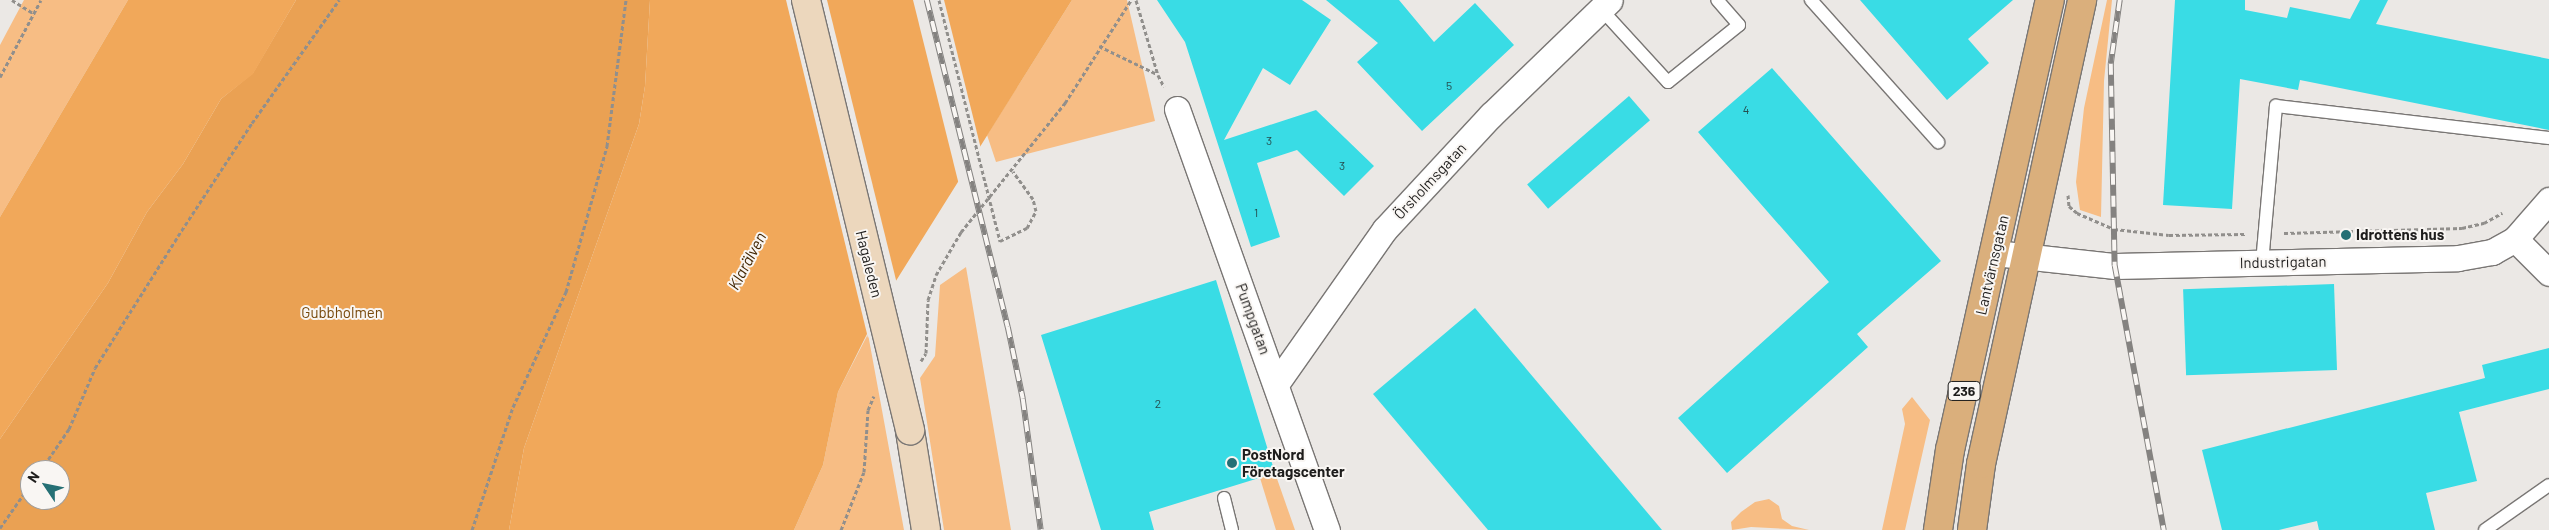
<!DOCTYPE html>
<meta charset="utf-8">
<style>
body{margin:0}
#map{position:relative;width:2549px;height:530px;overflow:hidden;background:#ebe8e5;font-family:Barlow,sans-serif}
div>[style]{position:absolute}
.green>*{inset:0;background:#f7bd84}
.forest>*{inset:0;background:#eaa153}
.water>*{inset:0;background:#f1a85a}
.pier>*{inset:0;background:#ebe8e5}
.building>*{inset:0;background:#39dce5;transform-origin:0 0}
.path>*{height:3px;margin-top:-1.5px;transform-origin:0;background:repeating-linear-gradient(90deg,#918f8c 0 4px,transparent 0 6.5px)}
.roads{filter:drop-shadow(1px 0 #797674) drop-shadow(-1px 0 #797674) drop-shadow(0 1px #797674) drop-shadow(0 -1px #797674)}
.lane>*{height:12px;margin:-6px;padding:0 6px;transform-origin:6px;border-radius:6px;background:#fff}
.street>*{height:25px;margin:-12.5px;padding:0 12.5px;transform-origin:12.5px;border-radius:12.5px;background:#fff}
.secondary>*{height:28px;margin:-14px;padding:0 14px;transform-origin:14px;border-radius:14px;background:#ecd7bd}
.primary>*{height:28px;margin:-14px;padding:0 14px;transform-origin:14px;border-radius:14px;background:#daaf7c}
.rail>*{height:5.5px;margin-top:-2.75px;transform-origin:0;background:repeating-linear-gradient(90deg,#f9f6f3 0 11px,#848280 0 22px);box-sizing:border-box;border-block:1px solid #848280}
.path-bridge>*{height:3px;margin-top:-1.5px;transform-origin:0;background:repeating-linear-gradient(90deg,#918f8c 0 4px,transparent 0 6.5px)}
.bridges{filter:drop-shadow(1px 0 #797674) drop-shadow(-1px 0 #797674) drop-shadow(0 1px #797674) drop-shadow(0 -1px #797674)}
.secondary-bridge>*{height:28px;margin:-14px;padding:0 14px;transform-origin:14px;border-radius:14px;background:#ecd7bd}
.dots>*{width:14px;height:14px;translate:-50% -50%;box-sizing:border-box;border:2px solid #f9f6f3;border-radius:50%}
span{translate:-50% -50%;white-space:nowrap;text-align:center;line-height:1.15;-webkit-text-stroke:4px #f9f6f3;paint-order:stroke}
.number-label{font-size:12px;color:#254d4e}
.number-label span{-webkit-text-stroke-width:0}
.shield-label span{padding:1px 4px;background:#f9f6f3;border:1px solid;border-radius:4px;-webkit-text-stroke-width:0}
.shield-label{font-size:14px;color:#1e1d1c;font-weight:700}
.street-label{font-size:15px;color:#1e1d1c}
.poi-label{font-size:15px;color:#1e1d1c;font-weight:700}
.left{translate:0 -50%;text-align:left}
.park-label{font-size:15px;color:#77480a}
.water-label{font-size:16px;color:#412502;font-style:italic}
.north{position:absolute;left:20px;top:460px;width:50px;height:50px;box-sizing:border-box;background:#f9f6f3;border:1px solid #a19f9d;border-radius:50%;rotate:304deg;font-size:14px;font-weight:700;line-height:20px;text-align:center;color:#1e1d1c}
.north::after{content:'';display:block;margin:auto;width:18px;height:22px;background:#267075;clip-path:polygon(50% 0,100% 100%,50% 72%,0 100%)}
</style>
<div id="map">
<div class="green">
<div style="clip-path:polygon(24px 0,128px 0,0 217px,0 45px)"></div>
<div style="clip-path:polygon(1072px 0,1127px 0,1155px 121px,996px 162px,987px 135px)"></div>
<div style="clip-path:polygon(2107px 0,2112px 0,2104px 81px,2101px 217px,2080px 210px,2076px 182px,2084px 108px)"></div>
<div style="clip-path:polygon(966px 267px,1011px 530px,944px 530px,920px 378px,935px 356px,940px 285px)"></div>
<div style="clip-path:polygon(868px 334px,904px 530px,794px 530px,823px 465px,838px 392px)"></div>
<div style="clip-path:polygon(1912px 397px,1930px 420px,1905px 530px,1882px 530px,1905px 424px,1902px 409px)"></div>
<div style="clip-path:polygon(1275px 473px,1295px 530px,1276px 530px,1260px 478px)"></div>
<div style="clip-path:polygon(1769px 499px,1779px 506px,1782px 519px,1792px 526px,1809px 530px,1751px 527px,1732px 530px,1731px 522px,1741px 512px,1755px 502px)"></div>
</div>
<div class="forest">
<div style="clip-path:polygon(evenodd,296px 0,650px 0,645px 86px,639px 124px,524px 448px,509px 530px,0 530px,0 439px,108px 283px,147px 212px,183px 164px,221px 99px,253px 73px,296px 0,30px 470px,60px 470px,60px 500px,30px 500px,30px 470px)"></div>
</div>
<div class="water">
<div style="clip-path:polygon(128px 0,296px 0,253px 74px,221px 99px,183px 164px,147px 212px,108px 283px,0 439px,0 217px)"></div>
<div style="clip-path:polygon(650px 0,1072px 0,884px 300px,838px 392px,823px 465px,794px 530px,509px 530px,524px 448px,639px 124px,645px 86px)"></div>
</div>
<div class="pier">
<div style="clip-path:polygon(786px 0,827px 0,897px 284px,868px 338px)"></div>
<div style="clip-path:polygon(913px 0,944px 0,981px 149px,959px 185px)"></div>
</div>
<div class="building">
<div style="clip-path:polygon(1157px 0,1302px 0,1331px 20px,1290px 85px,1263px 68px,1224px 140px,1316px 110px,1374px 166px,1344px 196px,1297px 150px,1257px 163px,1280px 237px,1251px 247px,1185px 42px)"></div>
<div style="clip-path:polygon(1326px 0,1399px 0,1434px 42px,1475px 3px,1514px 45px,1422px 131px,1357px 62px,1378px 43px)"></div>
<div style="clip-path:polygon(1860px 0,2013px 0,1968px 39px,1989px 63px,1947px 100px)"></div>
<div style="clip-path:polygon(2175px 0,2245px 0,2245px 10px,2287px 18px,2290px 7px,2350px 19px,2360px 0,2388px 0,2376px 24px,2549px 59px,2549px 130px,2300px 80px,2298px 90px,2240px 79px,2232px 209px,2163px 205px)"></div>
<div style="clip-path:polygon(1772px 68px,1941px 261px,1857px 334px,1868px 347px,1727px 473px,1678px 418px,1829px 282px,1698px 132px)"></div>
<div style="left:1629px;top:96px;width:32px;height:135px;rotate:49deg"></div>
<div style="clip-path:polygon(1216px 280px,1275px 473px,1149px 512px,1154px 530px,1101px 530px,1041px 335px)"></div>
<div style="left:2334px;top:284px;width:86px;height:151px;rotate:88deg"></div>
<div style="clip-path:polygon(1475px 308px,1662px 530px,1488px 530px,1373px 394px)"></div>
<div style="clip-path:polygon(2549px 348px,2549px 389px,2459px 412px,2477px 481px,2426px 493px,2435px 530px,2319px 530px,2317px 521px,2279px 530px,2222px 530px,2202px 450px,2485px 378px,2482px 365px)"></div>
</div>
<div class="path">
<div style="left:12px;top:0;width:26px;rotate:32deg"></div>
<div style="left:1136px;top:0;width:78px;rotate:73.7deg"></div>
<div style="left:1158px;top:75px;width:13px;rotate:63deg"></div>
<div style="left:1099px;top:46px;width:64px;rotate:25.8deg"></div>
<div style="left:0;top:77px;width:87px;rotate:-62deg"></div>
<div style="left:2068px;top:195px;width:11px;rotate:85deg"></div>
<div style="left:2069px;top:206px;width:11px;rotate:41deg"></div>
<div style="left:2077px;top:213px;width:40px;rotate:23.4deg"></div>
<div style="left:2114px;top:229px;width:55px;rotate:6.2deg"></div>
<div style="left:2169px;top:235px;width:76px;rotate:-0.8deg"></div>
<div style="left:2284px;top:233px;width:178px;rotate:-1.6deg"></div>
<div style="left:2462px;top:228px;width:23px;rotate:-13deg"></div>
<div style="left:2484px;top:223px;width:21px;rotate:-29deg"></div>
<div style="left:1000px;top:241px;width:30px;rotate:-26deg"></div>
<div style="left:1027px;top:228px;width:19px;rotate:-62deg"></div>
<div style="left:1036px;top:211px;width:12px;rotate:-104deg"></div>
<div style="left:1033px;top:199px;width:34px;rotate:-126deg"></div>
<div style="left:921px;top:361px;width:9px;rotate:-58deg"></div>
<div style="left:926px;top:353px;width:53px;rotate:-87.8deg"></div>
<div style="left:928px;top:300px;width:26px;rotate:-72deg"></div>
<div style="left:936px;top:275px;width:50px;rotate:-59.8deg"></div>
<div style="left:961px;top:232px;width:166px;rotate:-51.1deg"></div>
<div style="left:1065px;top:103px;width:122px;rotate:-57.3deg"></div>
<div style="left:41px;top:470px;width:50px;rotate:-55.7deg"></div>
<div style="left:69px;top:429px;width:66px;rotate:-66.9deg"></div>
<div style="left:95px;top:368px;width:156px;rotate:-57.8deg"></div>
<div style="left:178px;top:236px;width:135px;rotate:-56.8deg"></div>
<div style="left:252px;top:123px;width:151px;rotate:-54.7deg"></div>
<div style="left:0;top:528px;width:52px;rotate:-55.1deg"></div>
<div style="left:472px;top:530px;width:130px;rotate:-71.6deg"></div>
<div style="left:513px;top:407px;width:127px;rotate:-65.3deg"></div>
<div style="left:566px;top:292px;width:152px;rotate:-74.3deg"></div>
<div style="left:607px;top:146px;width:147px;rotate:-82.6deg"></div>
<div style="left:841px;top:530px;width:62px;rotate:-68.4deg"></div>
<div style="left:864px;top:472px;width:62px;rotate:-86.3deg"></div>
<div style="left:868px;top:410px;width:15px;rotate:-67deg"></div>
</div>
<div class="roads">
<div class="lane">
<div style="left:1811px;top:0;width:191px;rotate:48.2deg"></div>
<div style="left:1601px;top:9px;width:99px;rotate:47.5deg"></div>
<div style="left:1668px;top:82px;width:91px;rotate:-38.8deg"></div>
<div style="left:1739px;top:25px;width:33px;rotate:-131deg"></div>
<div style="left:2262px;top:263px;width:158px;rotate:-84.9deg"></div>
<div style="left:2276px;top:106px;width:275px;rotate:6.7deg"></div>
<div style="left:1224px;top:498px;width:33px;rotate:76deg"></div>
<div style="left:2485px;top:530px;width:78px;rotate:-35.1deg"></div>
</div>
<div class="street">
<div style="left:1177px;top:109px;width:447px;rotate:70.4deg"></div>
<div style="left:2515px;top:239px;width:48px;rotate:45deg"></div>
<div style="left:1995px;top:253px;width:121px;rotate:6.2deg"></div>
<div style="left:2115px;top:266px;width:343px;rotate:-1.3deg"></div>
<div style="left:2458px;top:258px;width:35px;rotate:-10deg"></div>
<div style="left:2492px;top:252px;width:26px;rotate:-29deg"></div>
<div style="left:2515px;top:239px;width:52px;rotate:-48.9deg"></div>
<div style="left:1276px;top:384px;width:189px;rotate:-54.9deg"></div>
<div style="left:1385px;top:229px;width:156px;rotate:-47.1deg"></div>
<div style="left:1491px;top:115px;width:165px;rotate:-44deg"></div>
</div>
<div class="secondary">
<div style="left:910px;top:431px;width:100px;rotate:80.8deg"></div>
</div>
<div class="primary">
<div style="left:1938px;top:530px;width:81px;rotate:-81.5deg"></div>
<div style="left:1950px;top:450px;width:461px;rotate:-77.5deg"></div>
<div style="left:1972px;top:530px;width:67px;rotate:-82.2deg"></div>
<div style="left:1981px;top:464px;width:475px;rotate:-77.7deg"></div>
</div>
</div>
<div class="rail">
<div style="left:927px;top:0;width:337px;rotate:76.1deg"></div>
<div style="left:1008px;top:327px;width:74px;rotate:78.2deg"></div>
<div style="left:1023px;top:399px;width:132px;rotate:82.2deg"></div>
<div style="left:2120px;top:0;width:65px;rotate:98deg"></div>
<div style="left:2111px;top:64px;width:202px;rotate:88.9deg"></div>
<div style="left:2115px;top:266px;width:269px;rotate:79.5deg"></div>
</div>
<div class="path-bridge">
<div style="left:939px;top:0;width:249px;rotate:75.8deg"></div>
</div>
<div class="bridges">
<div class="secondary-bridge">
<div style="left:806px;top:0;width:443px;rotate:76.4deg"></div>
</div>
</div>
<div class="dots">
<div style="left:2346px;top:235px;background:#267075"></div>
<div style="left:1232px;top:463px;background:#267075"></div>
</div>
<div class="number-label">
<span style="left:1449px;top:86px">5</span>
<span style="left:1746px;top:110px">4</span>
<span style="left:1269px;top:141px">3</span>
<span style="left:1342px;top:166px">3</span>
<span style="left:1256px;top:213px">1</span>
<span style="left:1158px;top:404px">2</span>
</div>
<div class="shield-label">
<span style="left:1964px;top:391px">236</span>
</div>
<div class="street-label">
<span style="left:1430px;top:181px;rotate:-47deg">Örsholmsgatan</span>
<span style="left:2283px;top:262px;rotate:-1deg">Industrigatan</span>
<span style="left:869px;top:264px;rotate:76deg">Hagaleden</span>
<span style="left:1992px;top:265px;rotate:-77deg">Lantvärnsgatan</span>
<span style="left:1253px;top:319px;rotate:70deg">Pumpgatan</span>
</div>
<div class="poi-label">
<span class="left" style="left:2356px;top:235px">Idrottens hus</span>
<span class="left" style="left:1242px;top:463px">PostNord<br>Företagscenter</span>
</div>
<div class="park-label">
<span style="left:342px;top:313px">Gubbholmen</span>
</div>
<div class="water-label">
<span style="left:747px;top:261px;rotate:-62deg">Klarälven</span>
</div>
<div class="north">N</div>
</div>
